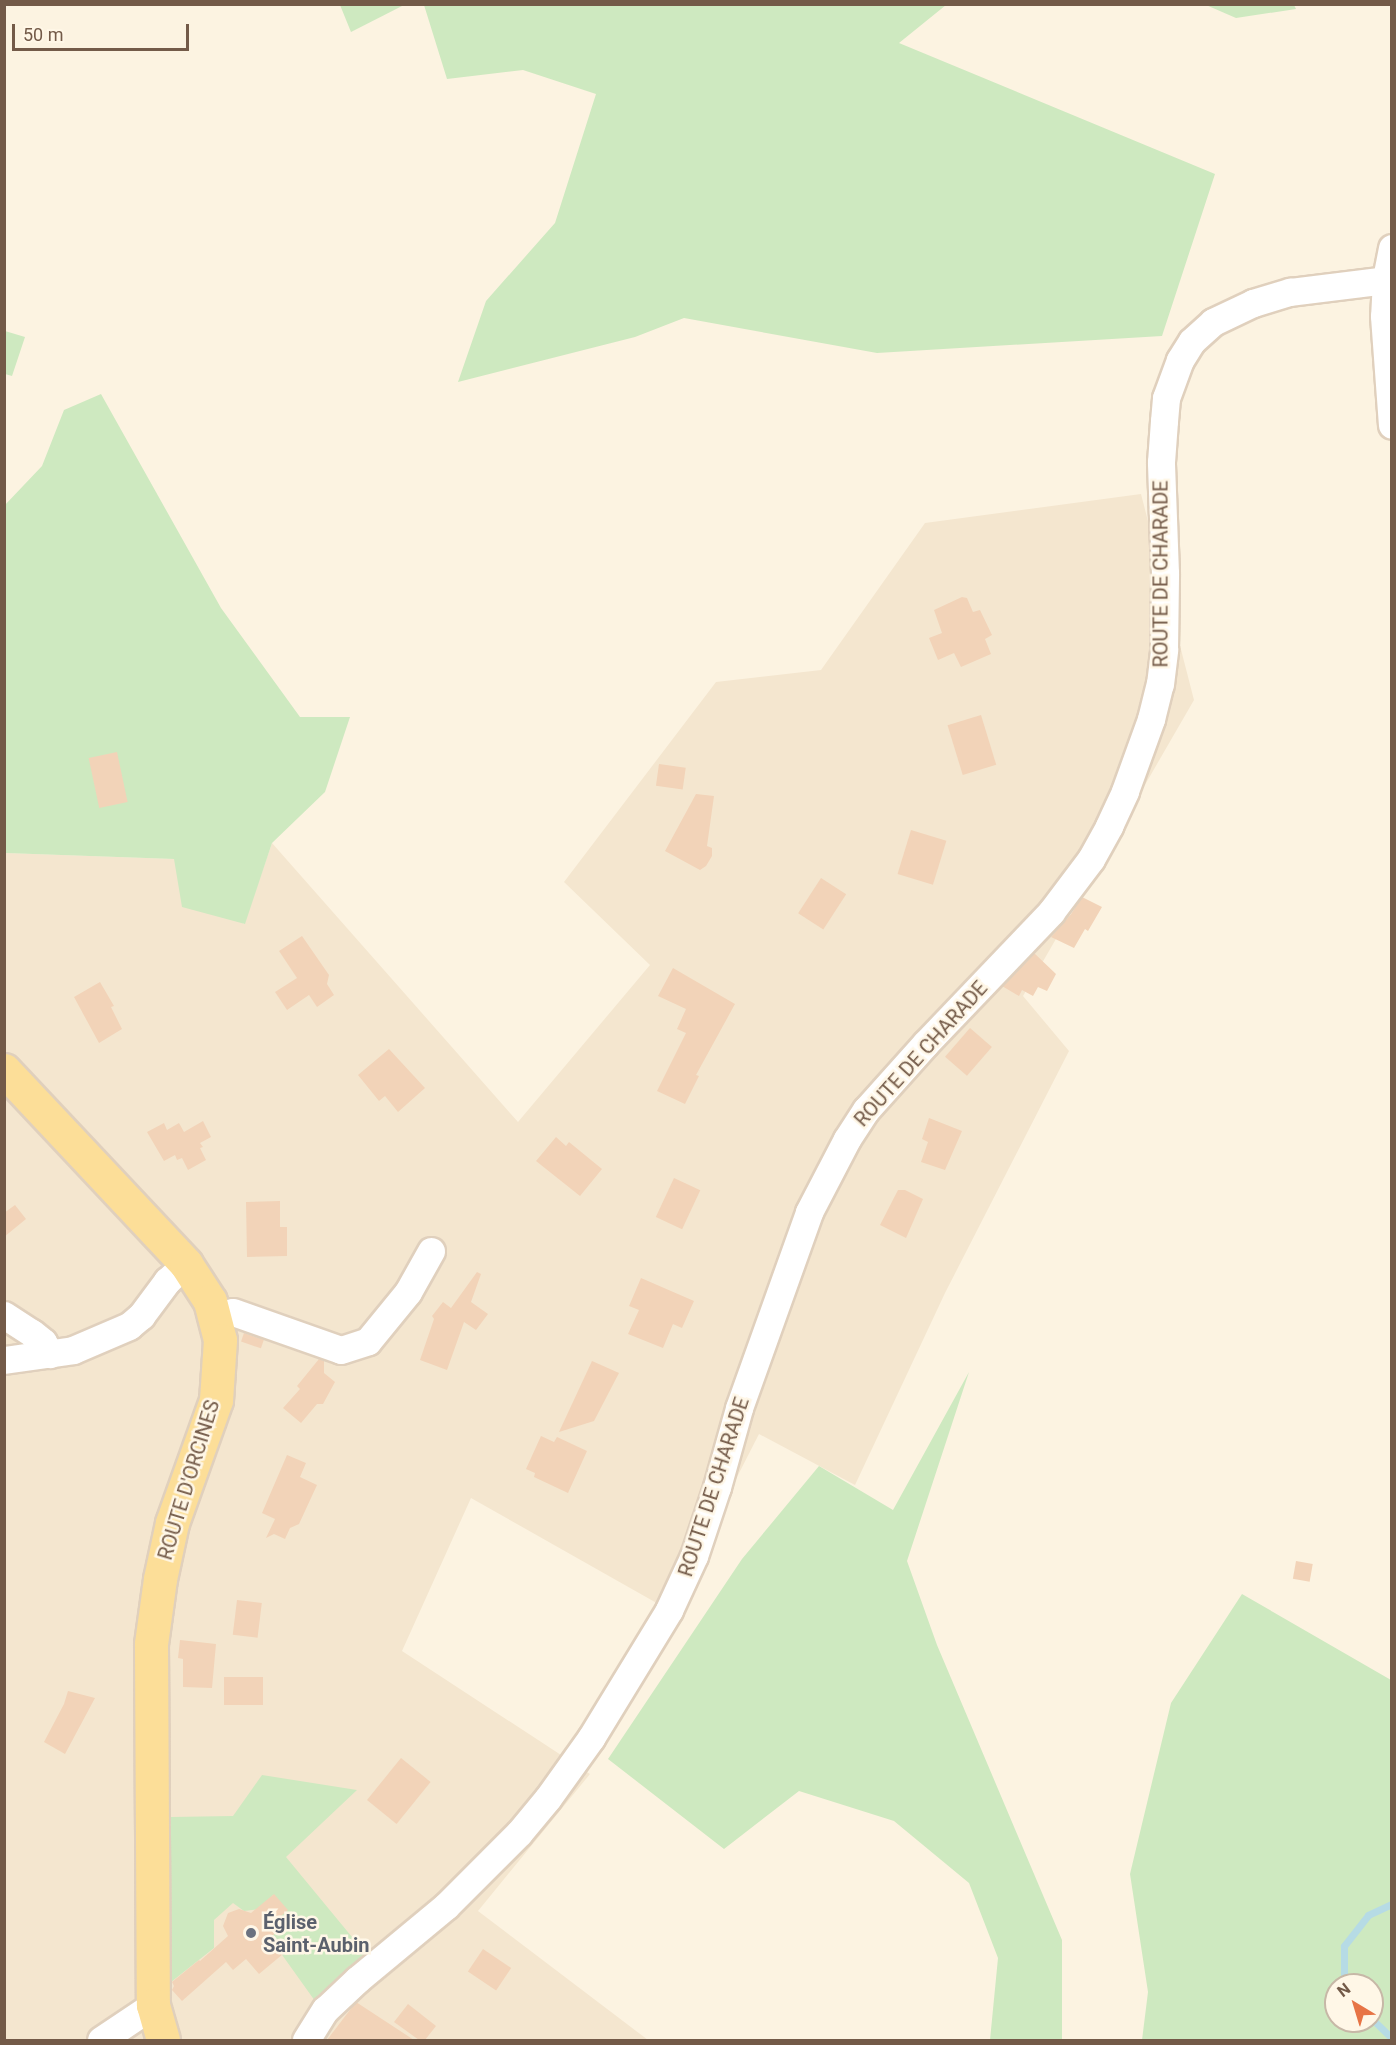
<!DOCTYPE html>
<meta charset="utf-8">
<style>
body{margin:0}
#map{position:relative;width:1396px;height:2045px;overflow:hidden;background:#fcf3e1;font-family:Roboto,sans-serif}
div>[style]{position:absolute}
.residential>*{inset:0;background:#f4e6cf}
.green>*{inset:0;background:#cee9c0}
.stream>*{height:7px;margin:-3.5px;padding:0 3.5px;transform-origin:3.5px;border-radius:3.5px;background:#b6dbe5}
.building>*{inset:0;background:#f2d3b8;transform-origin:0 0}
.roads{filter:drop-shadow(2px 0 #e0d0bd) drop-shadow(-2px 0 #e0d0bd) drop-shadow(0 2px #e0d0bd) drop-shadow(0 -2px #e0d0bd)}
.minor>*{height:27px;margin:-13.5px;padding:0 13.5px;transform-origin:13.5px;border-radius:13.5px;background:#fff}
.major>*{height:33px;margin:-16.5px;padding:0 16.5px;transform-origin:16.5px;border-radius:16.5px;background:#fcde98}
.dots>*{width:16px;height:16px;translate:-50% -50%;box-sizing:border-box;border:3px solid #fff7e7;border-radius:50%}
span{translate:-50% -50%;white-space:nowrap;text-align:center;line-height:1.15;-webkit-text-stroke:5px #fff7e7;paint-order:stroke}
.street-label{font-size:20px;color:#735a48}
.worship-label{font-size:20px;color:#5b616d;font-weight:700}
.left{translate:0 -50%;text-align:left}
.frame{position:absolute;inset:0;border:6px solid #735a48;pointer-events:none}
.north{position:absolute;left:1324px;top:1973px;width:60px;height:60px;box-sizing:border-box;background:#fff7e7;border:2px solid #c7b8a7;border-radius:50%;rotate:322deg;font-size:16px;font-weight:700;line-height:24px;text-align:center;color:#735a48}
.north::after{content:'';display:block;margin:auto;width:21px;height:27px;background:#e77445;clip-path:polygon(50% 0,100% 100%,50% 72%,0 100%)}
.scale{position:absolute;left:12px;top:24px;width:177px;height:27px;box-sizing:border-box;border:3px solid #735a48;border-top:0;padding-left:8px;font-size:18px;line-height:21px;white-space:nowrap;color:#735a48;-webkit-text-stroke:4px #fff7e7;paint-order:stroke}
</style>
<div id="map">
<div class="residential">
<div style="clip-path:polygon(1141px 494px,1194px 700px,1023px 996px,1069px 1051px,945px 1293px,855px 1485px,759px 1434px,669px 1610px,471px 1498px,402px 1651px,590px 1774px,478px 1911px,648px 2040px,5px 2040px,5px 853px,174px 859px,244px 924px,272px 843px,518px 1122px,650px 965px,564px 882px,716px 682px,821px 670px,925px 523px)"></div>
</div>
<div class="green">
<div style="clip-path:polygon(340px 5px,404px 5px,351px 32px)"></div>
<div style="clip-path:polygon(424px 5px,946px 5px,899px 43px,1215px 174px,1162px 336px,877px 353px,684px 318px,635px 337px,458px 382px,486px 301px,555px 223px,596px 94px,523px 70px,447px 79px)"></div>
<div style="clip-path:polygon(1206px 5px,1294px 5px,1296px 9px,1236px 18px)"></div>
<div style="clip-path:polygon(5px 331px,25px 337px,12px 376px,5px 374px)"></div>
<div style="clip-path:polygon(101px 394px,221px 608px,300px 717px,350px 717px,325px 792px,272px 843px,245px 924px,182px 907px,174px 859px,5px 853px,4px 506px,42px 466px,64px 410px)"></div>
<div style="clip-path:polygon(969px 1372px,907px 1561px,937px 1645px,1062px 1940px,1062px 2040px,990px 2040px,998px 1958px,969px 1883px,894px 1821px,799px 1791px,724px 1849px,608px 1759px,742px 1559px,819px 1466px,893px 1510px)"></div>
<div style="clip-path:polygon(evenodd,1242px 1594px,1391px 1680px,1391px 2040px,1142px 2040px,1148px 1992px,1130px 1874px,1171px 1703px,1242px 1594px,1336px 1985px,1372px 1985px,1372px 2021px,1336px 2021px,1336px 1985px)"></div>
<div style="clip-path:polygon(262px 1775px,357px 1790px,286px 1857px,366px 1954px,315px 2001px,270px 1938px,279px 1929px,274px 1922px,287px 1910px,273px 1895px,260px 1909px,244px 1911px,233px 1903px,214px 1920px,214px 1948px,171px 1982px,171px 1817px,233px 1816px)"></div>
</div>
<div class="stream">
<div style="left:1344px;top:1985px;width:39px;rotate:-90deg"></div>
<div style="left:1344px;top:1946px;width:39px;rotate:-52deg"></div>
<div style="left:1368px;top:1915px;width:26px;rotate:-25deg"></div>
<div style="left:1372px;top:2019px;width:28px;rotate:44deg"></div>
</div>
<div class="building">
<div style="clip-path:polygon(962px 597px,967px 598px,973px 612px,980px 610px,992px 635px,985px 639px,991px 654px,961px 667px,954px 653px,938px 660px,929px 638px,942px 633px,934px 610px)"></div>
<div style="left:981px;top:715px;width:52px;height:35px;rotate:73deg"></div>
<div style="left:117px;top:752px;width:51px;height:29px;rotate:78deg"></div>
<div style="left:659px;top:764px;width:27px;height:22px;rotate:8deg"></div>
<div style="clip-path:polygon(696px 794px,714px 796px,707px 846px,712px 848px,712px 856px,706px 866px,700px 870px,665px 851px)"></div>
<div style="left:911px;top:830px;width:37px;height:46px;rotate:17deg"></div>
<div style="left:821px;top:878px;width:30px;height:42px;rotate:33deg"></div>
<div style="clip-path:polygon(1082px 897px,1102px 907px,1088px 931px,1085px 929px,1074px 948px,1051px 937px,1071px 914px)"></div>
<div style="clip-path:polygon(302px 936px,329px 975px,327px 984px,334px 995px,317px 1007px,309px 995px,287px 1010px,275px 992px,297px 978px,279px 951px)"></div>
<div style="clip-path:polygon(1034px 953px,1056px 974px,1047px 991px,1038px 987px,1033px 996px,1022px 990px,1019px 996px,1002px 986px)"></div>
<div style="clip-path:polygon(673px 968px,735px 1004px,696px 1075px,699px 1076px,685px 1104px,657px 1091px,686px 1033px,677px 1029px,686px 1009px,658px 996px)"></div>
<div style="clip-path:polygon(100px 982px,114px 1006px,111px 1007px,122px 1029px,99px 1043px,74px 997px)"></div>
<div style="left:970px;top:1028px;width:29px;height:38px;rotate:41deg"></div>
<div style="clip-path:polygon(389px 1049px,425px 1088px,398px 1112px,385px 1096px,379px 1101px,358px 1075px)"></div>
<div style="clip-path:polygon(929px 1118px,962px 1131px,945px 1170px,921px 1162px,928px 1142px,922px 1139px)"></div>
<div style="clip-path:polygon(203px 1121px,211px 1137px,200px 1143px,203px 1147px,200px 1148px,206px 1160px,188px 1170px,182px 1158px,177px 1160px,175px 1155px,164px 1161px,147px 1132px,164px 1123px,167px 1130px,179px 1123px,184px 1132px)"></div>
<div style="clip-path:polygon(556px 1137px,566px 1146px,569px 1142px,602px 1169px,580px 1196px,536px 1161px)"></div>
<div style="left:674px;top:1178px;width:29px;height:43px;rotate:25deg"></div>
<div style="clip-path:polygon(898px 1190px,905px 1190px,923px 1199px,906px 1238px,880px 1225px)"></div>
<div style="clip-path:polygon(280px 1201px,280px 1227px,287px 1227px,287px 1256px,247px 1257px,246px 1202px)"></div>
<div style="clip-path:polygon(15px 1205px,26px 1219px,4px 1237px,4px 1213px)"></div>
<div style="clip-path:polygon(477px 1272px,481px 1274px,471px 1302px,488px 1314px,476px 1330px,464px 1322px,447px 1370px,420px 1360px,434px 1319px,432px 1316px,443px 1302px,451px 1308px)"></div>
<div style="clip-path:polygon(641px 1278px,694px 1301px,682px 1328px,673px 1324px,663px 1348px,628px 1334px,639px 1310px,629px 1306px)"></div>
<div style="left:244px;top:1333px;width:21px;height:9px;rotate:19deg"></div>
<div style="clip-path:polygon(319px 1359px,324px 1361px,324px 1373px,335px 1382px,323px 1404px,317px 1404px,301px 1423px,283px 1408px,300px 1389px,297px 1386px)"></div>
<div style="clip-path:polygon(592px 1361px,619px 1373px,594px 1421px,559px 1432px)"></div>
<div style="clip-path:polygon(541px 1436px,554px 1442px,557px 1437px,587px 1451px,568px 1493px,534px 1477px,535px 1473px,526px 1469px)"></div>
<div style="clip-path:polygon(287px 1455px,306px 1463px,300px 1477px,317px 1485px,299px 1524px,290px 1528px,285px 1539px,274px 1534px,266px 1538px,275px 1519px,262px 1513px)"></div>
<div style="left:1296px;top:1561px;width:17px;height:18px;rotate:10deg"></div>
<div style="left:237px;top:1600px;width:25px;height:35px;rotate:7deg"></div>
<div style="clip-path:polygon(180px 1640px,216px 1644px,212px 1688px,183px 1687px,183px 1659px,178px 1658px)"></div>
<div style="left:224px;top:1677px;width:39px;height:28px"></div>
<div style="clip-path:polygon(68px 1691px,95px 1698px,65px 1754px,44px 1742px,64px 1704px)"></div>
<div style="left:401px;top:1758px;width:38px;height:54px;rotate:39deg"></div>
<div style="clip-path:polygon(274px 1894px,288px 1910px,274px 1922px,280px 1929px,270px 1938px,283px 1954px,259px 1974px,246px 1959px,233px 1970px,226px 1962px,182px 2001px,172px 1990px,174px 1986px,172px 1982px,199px 1960px,200px 1961px,228px 1936px,223px 1926px,228px 1913px,239px 1909px,251px 1913px)"></div>
<div style="left:483px;top:1949px;width:34px;height:27px;rotate:34deg"></div>
<div style="clip-path:polygon(356px 2002px,414px 2040px,327px 2040px)"></div>
<div style="clip-path:polygon(408px 2004px,436px 2026px,425px 2040px,419px 2040px,394px 2022px)"></div>
</div>
<div class="roads">
<div class="minor">
<div style="left:1392px;top:248px;width:33px;rotate:101deg"></div>
<div style="left:1386px;top:280px;width:36px;rotate:93deg"></div>
<div style="left:1384px;top:316px;width:109px;rotate:85.8deg"></div>
<div style="left:4px;top:1315px;width:33px;rotate:33deg"></div>
<div style="left:32px;top:1333px;width:14px;rotate:39deg"></div>
<div style="left:43px;top:1342px;width:14px;rotate:60deg"></div>
<div style="left:215px;top:1315px;width:18px;rotate:-9deg"></div>
<div style="left:233px;top:1312px;width:114px;rotate:19.4deg"></div>
<div style="left:341px;top:1350px;width:28px;rotate:-18deg"></div>
<div style="left:368px;top:1341px;width:63px;rotate:-50.8deg"></div>
<div style="left:408px;top:1292px;width:47px;rotate:-60.7deg"></div>
<div style="left:4px;top:1360px;width:70px;rotate:-8.2deg"></div>
<div style="left:73px;top:1350px;width:61px;rotate:-23.2deg"></div>
<div style="left:129px;top:1326px;width:16px;rotate:-40deg"></div>
<div style="left:141px;top:1316px;width:44px;rotate:-53.4deg"></div>
<div style="left:167px;top:1281px;width:25px;rotate:-42deg"></div>
<div style="left:101px;top:2040px;width:63px;rotate:-33.9deg"></div>
<div style="left:306px;top:2040px;width:36px;rotate:-58deg"></div>
<div style="left:325px;top:2010px;width:45px;rotate:-43.2deg"></div>
<div style="left:358px;top:1979px;width:114px;rotate:-39.7deg"></div>
<div style="left:446px;top:1906px;width:103px;rotate:-45deg"></div>
<div style="left:519px;top:1833px;width:45px;rotate:-50.4deg"></div>
<div style="left:548px;top:1798px;width:74px;rotate:-54.4deg"></div>
<div style="left:591px;top:1738px;width:150px;rotate:-58.6deg"></div>
<div style="left:669px;top:1610px;width:60px;rotate:-65.2deg"></div>
<div style="left:694px;top:1556px;width:73px;rotate:-71.6deg"></div>
<div style="left:717px;top:1487px;width:82px;rotate:-74.4deg"></div>
<div style="left:739px;top:1408px;width:208px;rotate:-70.3deg"></div>
<div style="left:809px;top:1212px;width:82px;rotate:-62.5deg"></div>
<div style="left:847px;top:1139px;width:35px;rotate:-57deg"></div>
<div style="left:866px;top:1110px;width:90px;rotate:-48.2deg"></div>
<div style="left:926px;top:1043px;width:181px;rotate:-46.3deg"></div>
<div style="left:1051px;top:912px;width:66px;rotate:-53deg"></div>
<div style="left:1091px;top:859px;width:38px;rotate:-61deg"></div>
<div style="left:1109px;top:826px;width:38px;rotate:-65deg"></div>
<div style="left:1125px;top:791px;width:77px;rotate:-70.1deg"></div>
<div style="left:1151px;top:719px;width:36px;rotate:-76deg"></div>
<div style="left:1160px;top:684px;width:35px;rotate:-83deg"></div>
<div style="left:1164px;top:649px;width:76px;rotate:-89.2deg"></div>
<div style="left:1165px;top:573px;width:111px;rotate:-92.1deg"></div>
<div style="left:1161px;top:462px;width:41px;rotate:-85.8deg"></div>
<div style="left:1164px;top:421px;width:23px;rotate:-85deg"></div>
<div style="left:1166px;top:398px;width:40px;rotate:-69.8deg"></div>
<div style="left:1180px;top:360px;width:22px;rotate:-58deg"></div>
<div style="left:1192px;top:341px;width:28px;rotate:-42deg"></div>
<div style="left:1213px;top:322px;width:44px;rotate:-25.4deg"></div>
<div style="left:1253px;top:303px;width:39px;rotate:-17deg"></div>
<div style="left:1290px;top:292px;width:97px;rotate:-7.1deg"></div>
</div>
<div class="major">
<div style="left:4px;top:1070px;width:266px;rotate:46.8deg"></div>
<div style="left:186px;top:1264px;width:44px;rotate:57deg"></div>
<div style="left:210px;top:1301px;width:40px;rotate:75.6deg"></div>
<div style="left:220px;top:1340px;width:60px;rotate:93.8deg"></div>
<div style="left:216px;top:1400px;width:131px;rotate:109.7deg"></div>
<div style="left:172px;top:1523px;width:57px;rotate:102.1deg"></div>
<div style="left:160px;top:1579px;width:66px;rotate:97.9deg"></div>
<div style="left:151px;top:1644px;width:361px;rotate:89.7deg"></div>
<div style="left:153px;top:2005px;width:36px;rotate:74deg"></div>
</div>
</div>
<div class="dots">
<div style="left:251px;top:1933px;background:#6b7280"></div>
</div>
<div class="street-label">
<span style="left:1161px;top:574px;rotate:-90deg">ROUTE DE CHARADE</span>
<span style="left:921px;top:1054px;rotate:-48deg">ROUTE DE CHARADE</span>
<span style="left:189px;top:1480px;rotate:-73deg">ROUTE D'ORCINES</span>
<span style="left:714px;top:1487px;rotate:-72deg">ROUTE DE CHARADE</span>
</div>
<div class="worship-label">
<span class="left" style="left:263px;top:1934px">Église<br>Saint-Aubin</span>
</div>
<div class="frame"></div>
<div class="north">N</div>
<div class="scale">50 m</div>
</div>
